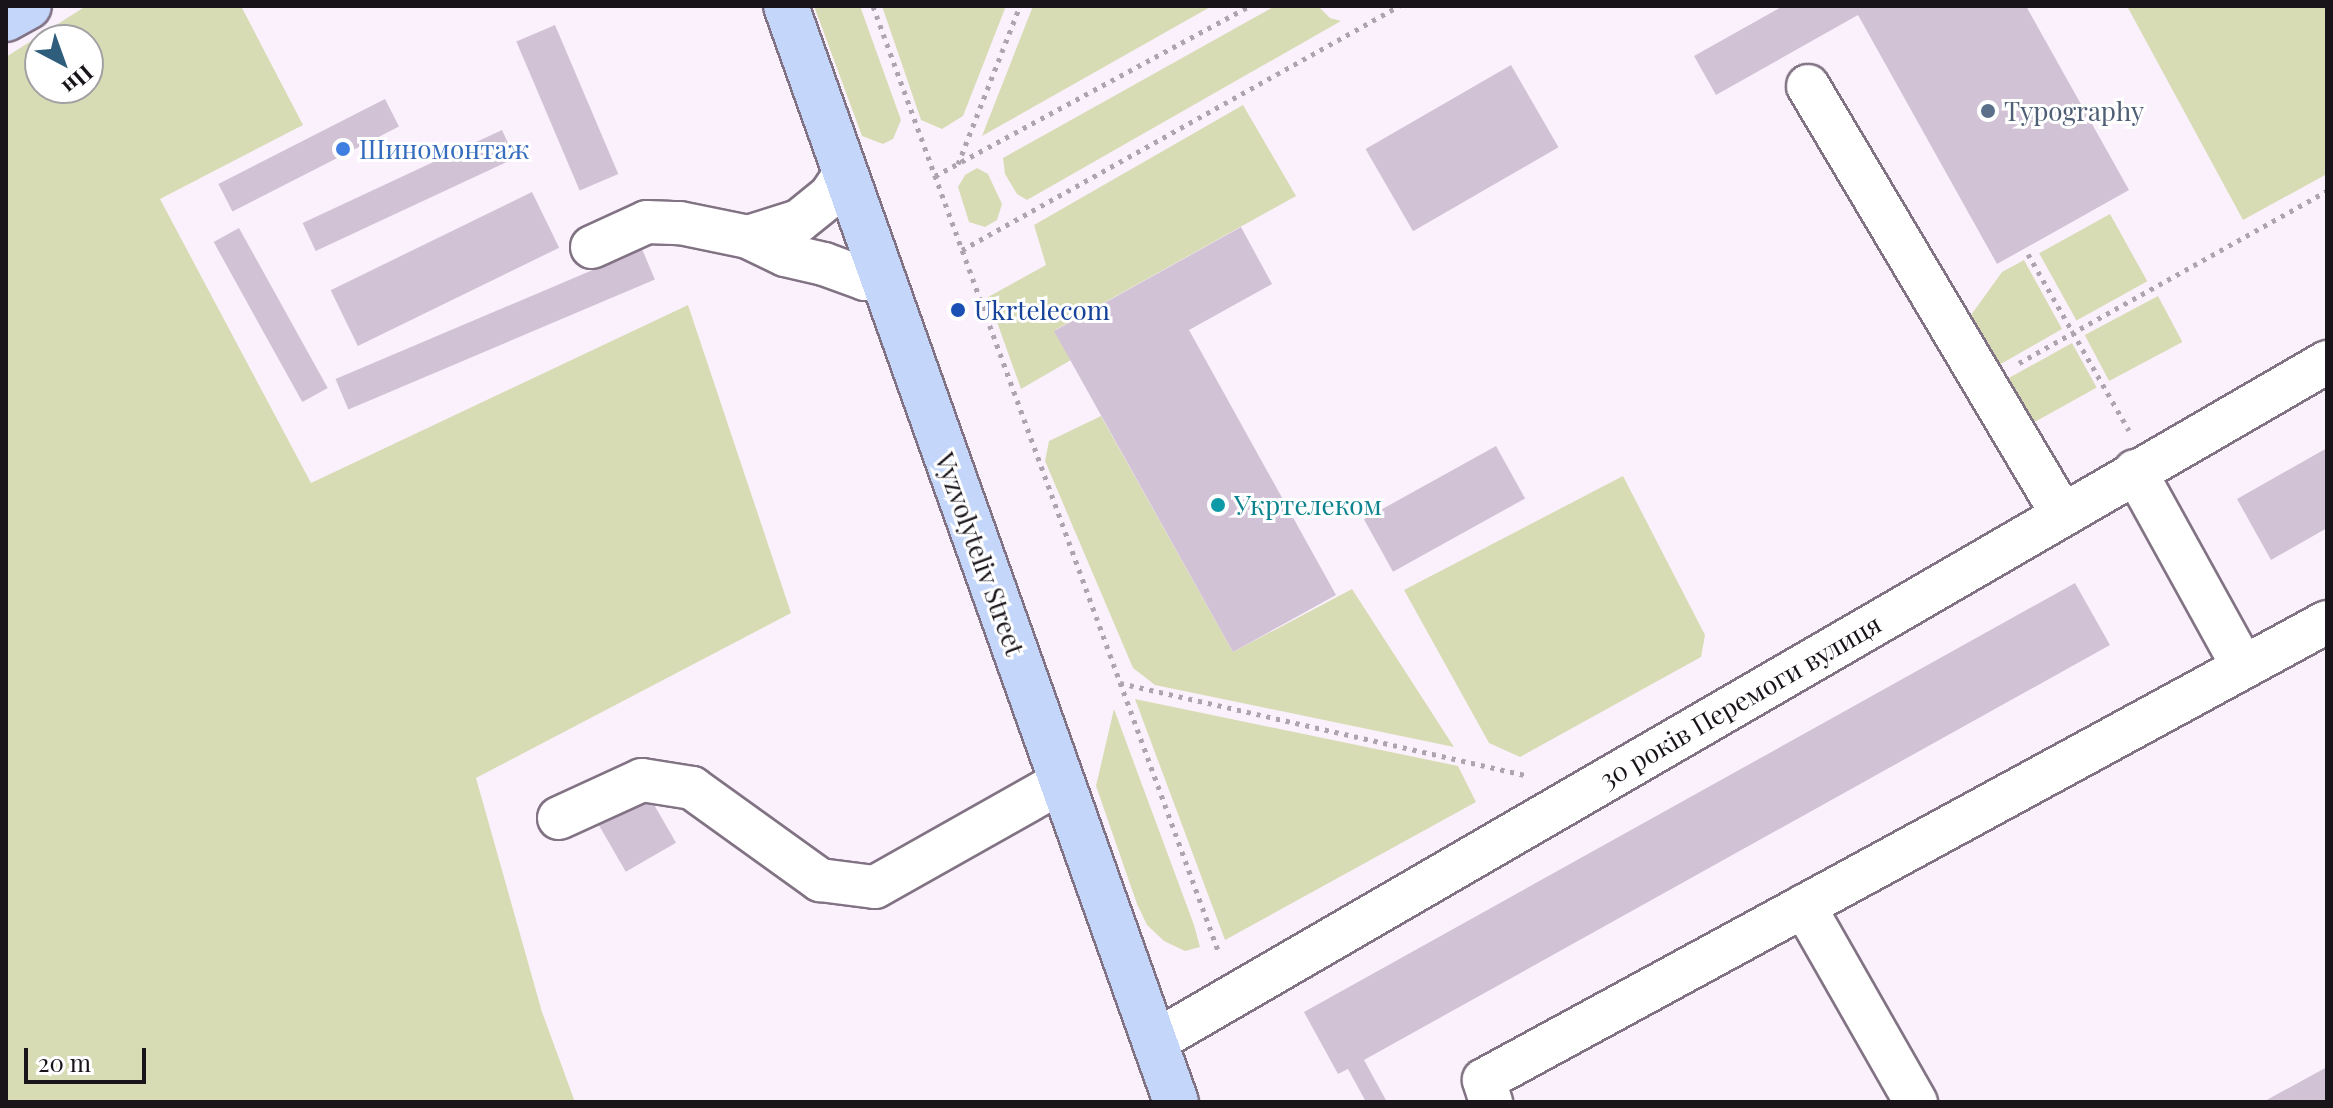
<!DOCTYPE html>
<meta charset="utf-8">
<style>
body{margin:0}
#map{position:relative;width:2333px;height:1108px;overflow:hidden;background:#fbf1fd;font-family:"Playfair Display",serif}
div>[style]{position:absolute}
.green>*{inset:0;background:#d8dcb5;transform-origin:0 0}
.building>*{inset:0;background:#d2c2d5;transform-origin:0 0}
.path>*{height:5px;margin-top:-2.5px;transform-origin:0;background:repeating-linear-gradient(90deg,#ada4af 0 4px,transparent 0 10px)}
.roads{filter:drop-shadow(2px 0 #827384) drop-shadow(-2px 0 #827384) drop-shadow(0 2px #827384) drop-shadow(0 -2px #827384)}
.minor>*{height:42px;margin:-21px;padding:0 21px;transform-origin:21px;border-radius:21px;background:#fff}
.major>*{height:44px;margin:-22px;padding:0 22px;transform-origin:22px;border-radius:22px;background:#c4d7fb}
.dots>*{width:22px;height:22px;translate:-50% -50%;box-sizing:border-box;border:4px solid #fff;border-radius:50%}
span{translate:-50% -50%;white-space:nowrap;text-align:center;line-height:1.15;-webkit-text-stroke:6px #fff;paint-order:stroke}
.service-label{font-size:26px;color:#4e5e75}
.left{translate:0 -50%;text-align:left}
.shop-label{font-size:26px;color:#366cbe}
.transit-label{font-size:26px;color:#164399}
.culture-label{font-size:26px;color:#0d838f}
.street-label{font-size:26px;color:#19131a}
.frame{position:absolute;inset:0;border:8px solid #19131a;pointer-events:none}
.north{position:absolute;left:24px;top:24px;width:80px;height:80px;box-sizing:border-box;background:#fff;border:2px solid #a3a1a3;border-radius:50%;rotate:139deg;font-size:22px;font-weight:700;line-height:32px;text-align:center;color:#19131a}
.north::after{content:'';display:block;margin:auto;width:28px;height:36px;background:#2f5e7d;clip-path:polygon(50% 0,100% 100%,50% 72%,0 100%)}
.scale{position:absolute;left:24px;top:1048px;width:122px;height:36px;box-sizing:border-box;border:4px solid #19131a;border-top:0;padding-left:10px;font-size:24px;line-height:28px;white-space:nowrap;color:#19131a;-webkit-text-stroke:6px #fff;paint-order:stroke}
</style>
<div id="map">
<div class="green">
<div style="clip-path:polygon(evenodd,86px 6px,241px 6px,303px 125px,160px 199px,311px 483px,688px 305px,791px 613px,476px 778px,542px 1012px,575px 1102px,6px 1102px,6px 57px,86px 6px,40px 40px,88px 40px,88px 88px,40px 88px,40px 40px)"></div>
<div style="clip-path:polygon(814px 6px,860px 6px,901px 120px,893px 139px,883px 144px,862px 136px)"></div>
<div style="clip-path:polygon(882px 6px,1006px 6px,963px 116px,942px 129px,921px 120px)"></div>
<div style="clip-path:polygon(1033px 6px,1212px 6px,982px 136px)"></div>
<div style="clip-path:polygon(1275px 6px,1318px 6px,1330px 18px,1341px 21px,1027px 200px,1017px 194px,1005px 174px,1003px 158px)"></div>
<div style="clip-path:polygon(2127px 6px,2327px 6px,2327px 174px,2243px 220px)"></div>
<div style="clip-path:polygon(1243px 105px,1296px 196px,1055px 330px,1071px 360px,1021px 389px,988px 297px,1046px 265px,1034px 225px)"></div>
<div style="clip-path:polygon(977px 168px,988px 174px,1002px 204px,997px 220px,985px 227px,969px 222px,958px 187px,965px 175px)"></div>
<div style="left:2110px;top:214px;width:77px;height:81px;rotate:61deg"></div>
<div style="clip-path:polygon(2024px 260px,2062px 329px,1994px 368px,1966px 322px,2002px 272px)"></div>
<div style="left:2158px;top:296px;width:52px;height:83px;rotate:62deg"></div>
<div style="left:2072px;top:343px;width:51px;height:80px;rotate:61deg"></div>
<div style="clip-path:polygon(1101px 416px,1233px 652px,1352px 589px,1454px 747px,1155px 685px,1133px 668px,1045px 461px,1049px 441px)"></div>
<div style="clip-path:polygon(1623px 476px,1705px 635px,1701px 657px,1520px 757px,1489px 743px,1404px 590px)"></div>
<div style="clip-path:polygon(1135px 699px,1458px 766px,1476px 802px,1225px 940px)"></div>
<div style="clip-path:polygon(1114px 709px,1194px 925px,1200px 947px,1185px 951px,1164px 941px,1147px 925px,1137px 904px,1096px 786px)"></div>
</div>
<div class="building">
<div style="clip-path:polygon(1783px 6px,2026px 6px,2129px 190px,1997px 264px,1858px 15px,1716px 95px,1694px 56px)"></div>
<div style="left:555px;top:25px;width:162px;height:42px;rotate:67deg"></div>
<div style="left:1511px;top:65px;width:95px;height:168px;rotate:60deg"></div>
<div style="left:385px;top:99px;width:31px;height:187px;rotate:63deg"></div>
<div style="left:502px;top:130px;width:31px;height:220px;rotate:65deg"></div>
<div style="left:532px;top:192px;width:62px;height:224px;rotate:64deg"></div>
<div style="clip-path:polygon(1241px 227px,1272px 284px,1189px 330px,1336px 595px,1233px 652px,1054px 331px)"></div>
<div style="left:239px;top:228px;width:183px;height:29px;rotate:61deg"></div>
<div style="left:642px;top:249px;width:33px;height:333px;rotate:67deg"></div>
<div style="left:1496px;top:446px;width:60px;height:151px;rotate:61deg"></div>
<div style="clip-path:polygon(2327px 448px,2327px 528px,2271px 560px,2237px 499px)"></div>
<div style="clip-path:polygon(2075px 583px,2110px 645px,1364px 1060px,1387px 1102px,1366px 1102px,1348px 1069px,1338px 1074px,1304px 1012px)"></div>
<div style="left:649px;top:796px;width:54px;height:58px;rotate:60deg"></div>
<div style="clip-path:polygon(2327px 1067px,2327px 1102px,2263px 1102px)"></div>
</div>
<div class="path">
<div style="left:873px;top:6px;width:1008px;rotate:69.93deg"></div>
<div style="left:958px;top:164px;width:170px;rotate:-68.6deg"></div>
<div style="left:935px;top:176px;width:357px;rotate:-28.4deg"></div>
<div style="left:962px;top:250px;width:501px;rotate:-29.18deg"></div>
<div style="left:2028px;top:254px;width:203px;rotate:60.2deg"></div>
<div style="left:2019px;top:363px;width:353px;rotate:-29.2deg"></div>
<div style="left:1120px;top:683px;width:415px;rotate:12.8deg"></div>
</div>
<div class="roads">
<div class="minor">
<div style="left:1808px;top:86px;width:498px;rotate:59.3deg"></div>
<div style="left:748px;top:237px;width:53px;rotate:-17.4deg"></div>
<div style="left:799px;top:221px;width:40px;rotate:-39deg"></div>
<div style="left:830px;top:196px;width:27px;rotate:-56deg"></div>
<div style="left:592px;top:247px;width:60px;rotate:-24.4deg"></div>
<div style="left:647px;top:222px;width:33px;rotate:2deg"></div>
<div style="left:680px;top:223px;width:69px;rotate:11.6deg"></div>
<div style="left:748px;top:237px;width:41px;rotate:25.9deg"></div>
<div style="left:785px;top:255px;width:40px;rotate:13deg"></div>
<div style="left:824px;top:264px;width:44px;rotate:20.1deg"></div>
<div style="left:865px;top:279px;width:16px;rotate:-18deg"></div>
<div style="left:2135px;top:471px;width:224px;rotate:61.1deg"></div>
<div style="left:559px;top:818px;width:91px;rotate:-24.6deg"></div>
<div style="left:642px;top:780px;width:51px;rotate:9.1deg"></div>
<div style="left:692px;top:788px;width:158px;rotate:35.7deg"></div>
<div style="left:820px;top:880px;width:55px;rotate:7.3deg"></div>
<div style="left:875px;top:887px;width:214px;rotate:-29.4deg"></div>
<div style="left:1804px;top:906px;width:226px;rotate:60.3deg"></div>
<div style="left:1154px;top:1042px;width:1356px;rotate:-30.1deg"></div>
<div style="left:1491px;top:1102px;width:23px;rotate:-108deg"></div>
<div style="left:1484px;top:1080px;width:959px;rotate:-28.52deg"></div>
</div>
<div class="major">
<div style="left:786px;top:6px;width:1163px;rotate:70.41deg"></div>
<div style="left:6px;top:19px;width:26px;rotate:-29deg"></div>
</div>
</div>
<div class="dots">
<div style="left:1988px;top:111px;background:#5c6f8a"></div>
<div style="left:343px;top:149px;background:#3f7fe0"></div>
<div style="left:958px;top:310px;background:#1a4fb4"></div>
<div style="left:1218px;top:505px;background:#0f9aa8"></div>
</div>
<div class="service-label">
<span class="left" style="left:2004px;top:111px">Typography</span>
</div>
<div class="shop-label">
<span class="left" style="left:359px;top:149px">Шиномонтаж</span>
</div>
<div class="transit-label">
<span class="left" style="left:974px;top:310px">Ukrtelecom</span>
</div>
<div class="culture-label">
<span class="left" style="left:1234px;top:505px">Укртелеком</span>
</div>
<div class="street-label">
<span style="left:980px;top:554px;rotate:70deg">Vyzvolyteliv Street</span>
<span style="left:1740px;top:701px;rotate:-30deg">30 років Перемоги вулиця</span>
</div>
<div class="frame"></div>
<div class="north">Пн</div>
<div class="scale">20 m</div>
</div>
